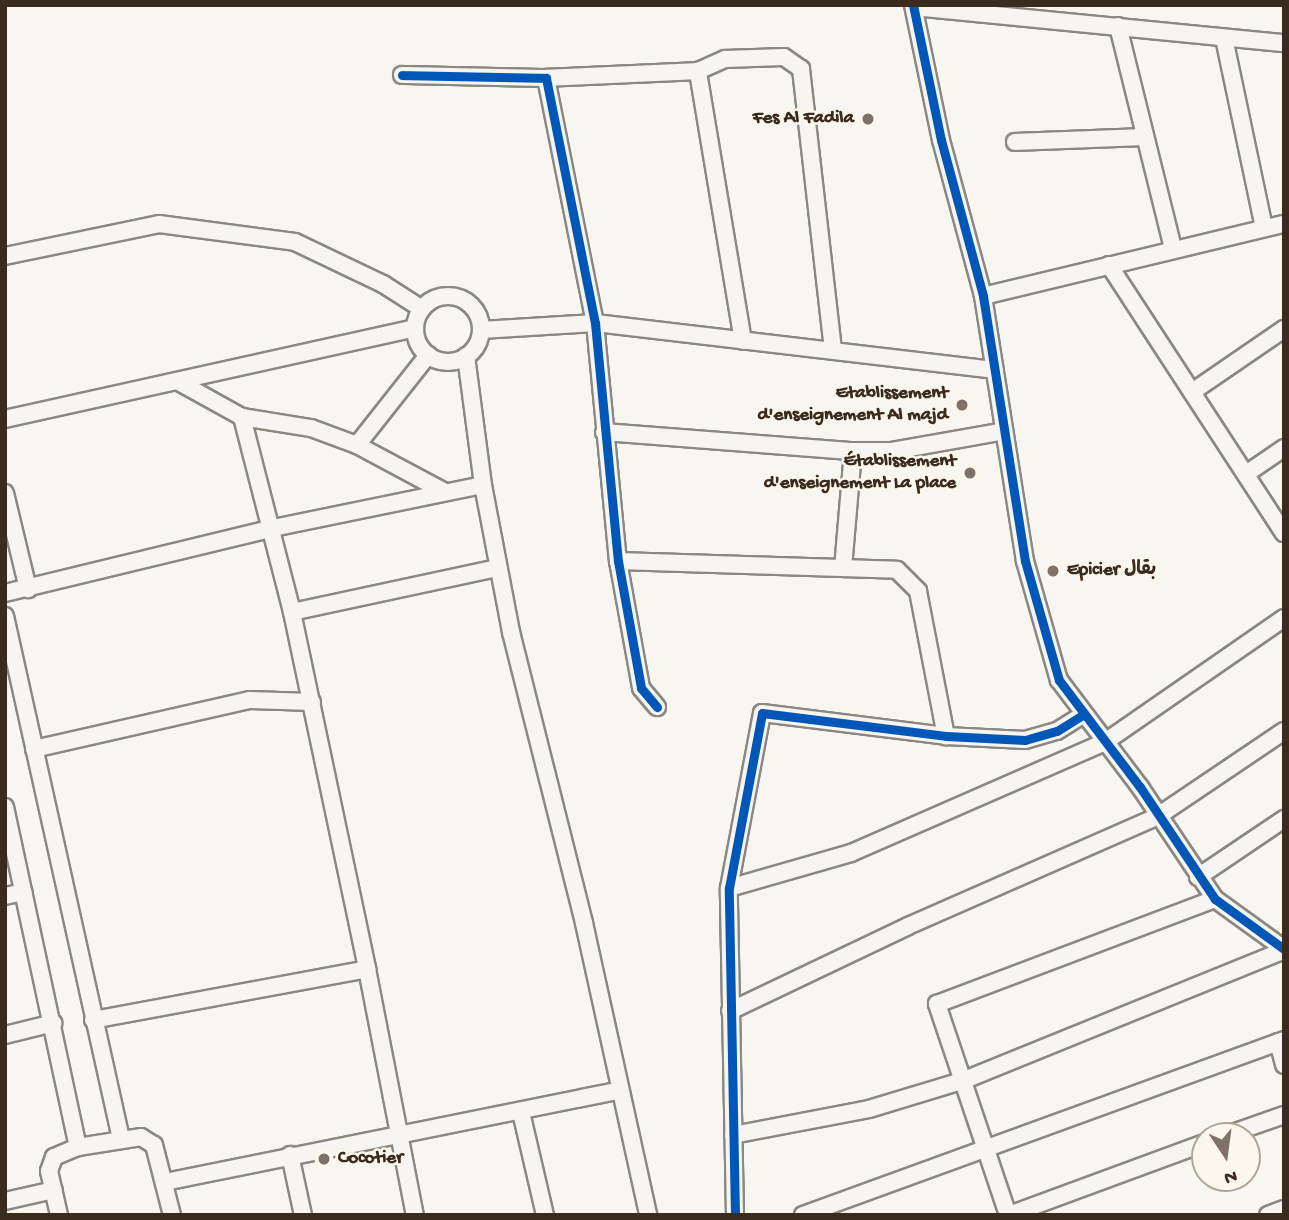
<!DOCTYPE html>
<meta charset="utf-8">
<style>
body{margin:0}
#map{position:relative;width:1289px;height:1220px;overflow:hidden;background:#f8f6f0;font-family:"Gochi Hand","Playpen Sans Arabic",sans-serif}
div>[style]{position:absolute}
.roads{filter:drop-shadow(2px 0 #8b8781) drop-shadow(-2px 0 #8b8781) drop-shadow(0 2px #8b8781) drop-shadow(0 -2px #8b8781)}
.minor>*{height:16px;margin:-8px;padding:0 8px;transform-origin:8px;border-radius:8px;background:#f6f5f1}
.minor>.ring{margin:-8px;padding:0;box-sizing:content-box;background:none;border:16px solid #f6f5f1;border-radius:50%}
.cycleway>*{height:9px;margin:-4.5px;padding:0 4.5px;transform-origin:4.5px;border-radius:4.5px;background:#0057b8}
.dots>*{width:19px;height:19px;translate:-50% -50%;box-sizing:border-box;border:4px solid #fbf7ec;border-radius:50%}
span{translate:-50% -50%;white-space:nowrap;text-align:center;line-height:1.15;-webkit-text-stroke:5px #fbf7ec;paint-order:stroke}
.poi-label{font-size:19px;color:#3b2a1e;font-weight:700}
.right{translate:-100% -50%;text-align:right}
.left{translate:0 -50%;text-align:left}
.frame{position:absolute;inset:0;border:7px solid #3b2a1e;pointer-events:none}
.north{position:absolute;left:1191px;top:1122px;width:70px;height:70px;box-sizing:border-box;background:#fbf7ec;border:2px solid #aea59a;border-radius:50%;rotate:167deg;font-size:19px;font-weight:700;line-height:28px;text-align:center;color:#3b2a1e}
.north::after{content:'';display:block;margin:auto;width:24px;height:32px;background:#7d7168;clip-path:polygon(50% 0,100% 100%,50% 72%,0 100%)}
</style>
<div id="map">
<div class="roads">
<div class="minor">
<div style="left:913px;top:5px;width:138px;rotate:78.3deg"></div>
<div style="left:941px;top:140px;width:162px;rotate:74.9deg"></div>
<div style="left:983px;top:296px;width:268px;rotate:81deg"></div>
<div style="left:1025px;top:561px;width:124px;rotate:74.1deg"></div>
<div style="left:1059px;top:680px;width:134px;rotate:52.9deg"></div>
<div style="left:1140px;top:787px;width:135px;rotate:56.2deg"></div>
<div style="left:1215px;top:899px;width:85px;rotate:35.9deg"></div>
<div style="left:914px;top:7px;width:372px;rotate:5.6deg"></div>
<div style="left:1118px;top:26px;width:230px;rotate:76.1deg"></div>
<div style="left:1224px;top:38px;width:194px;rotate:78.1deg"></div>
<div style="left:402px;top:75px;width:144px;rotate:1.2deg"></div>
<div style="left:546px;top:78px;width:250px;rotate:78.7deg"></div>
<div style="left:595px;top:323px;width:239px;rotate:84.5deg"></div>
<div style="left:618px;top:561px;width:129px;rotate:79.7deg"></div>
<div style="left:641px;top:688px;width:25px;rotate:50deg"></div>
<div style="left:546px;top:78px;width:152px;rotate:-2.6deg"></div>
<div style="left:1015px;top:142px;width:128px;rotate:-2.2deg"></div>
<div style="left:5px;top:256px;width:157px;rotate:-11.7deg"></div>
<div style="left:159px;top:224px;width:137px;rotate:7.5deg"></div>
<div style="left:295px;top:242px;width:98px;rotate:25.5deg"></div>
<div style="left:383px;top:284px;width:46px;rotate:32.7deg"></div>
<div style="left:1109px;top:265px;width:320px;rotate:56.9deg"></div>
<div style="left:983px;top:296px;width:309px;rotate:-13.5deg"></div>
<div class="ring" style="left:415px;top:296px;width:50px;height:50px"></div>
<div style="left:481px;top:330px;width:114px;rotate:-3.5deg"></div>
<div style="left:595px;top:323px;width:402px;rotate:6.7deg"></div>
<div style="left:743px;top:341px;width:274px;rotate:-99.5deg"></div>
<div style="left:698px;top:71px;width:30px;rotate:-24deg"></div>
<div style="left:725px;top:59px;width:59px;rotate:-1.9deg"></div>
<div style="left:784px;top:57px;width:21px;rotate:35deg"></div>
<div style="left:801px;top:69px;width:282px;rotate:83.5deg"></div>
<div style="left:177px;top:381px;width:74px;rotate:29deg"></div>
<div style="left:242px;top:417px;width:70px;rotate:9.1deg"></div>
<div style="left:311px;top:428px;width:49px;rotate:20.3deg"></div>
<div style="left:357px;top:445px;width:115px;rotate:-51.7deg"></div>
<div style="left:1192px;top:392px;width:112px;rotate:-34.4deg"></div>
<div style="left:242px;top:417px;width:201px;rotate:75.6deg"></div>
<div style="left:292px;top:612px;width:365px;rotate:78.1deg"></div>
<div style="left:5px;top:419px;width:420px;rotate:-12.5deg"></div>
<div style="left:604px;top:432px;width:250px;rotate:4.4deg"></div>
<div style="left:853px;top:451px;width:39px"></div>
<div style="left:892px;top:451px;width:114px;rotate:-10.1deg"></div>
<div style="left:357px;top:445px;width:100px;rotate:28.1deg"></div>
<div style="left:1246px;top:474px;width:46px;rotate:-34.4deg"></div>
<div style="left:483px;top:485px;width:150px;rotate:79.2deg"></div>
<div style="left:511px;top:632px;width:300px;rotate:75.9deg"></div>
<div style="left:584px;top:923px;width:299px;rotate:77.6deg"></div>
<div style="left:5px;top:493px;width:99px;rotate:76.5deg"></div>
<div style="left:618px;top:561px;width:279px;rotate:1.8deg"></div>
<div style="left:897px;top:570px;width:30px;rotate:45deg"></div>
<div style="left:918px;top:591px;width:148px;rotate:79.1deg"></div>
<div style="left:843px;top:568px;width:117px;rotate:-85.1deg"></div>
<div style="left:5px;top:593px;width:276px;rotate:-13.6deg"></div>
<div style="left:273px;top:528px;width:214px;rotate:-11.6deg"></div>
<div style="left:483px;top:485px;width:130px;rotate:-97.5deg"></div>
<div style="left:292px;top:612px;width:211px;rotate:-12.1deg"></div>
<div style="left:5px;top:616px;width:536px;rotate:77.49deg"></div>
<div style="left:34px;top:749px;width:221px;rotate:-12.8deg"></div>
<div style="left:250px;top:700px;width:62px;rotate:1.8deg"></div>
<div style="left:5px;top:807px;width:348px;rotate:77.9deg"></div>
<div style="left:1198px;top:877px;width:104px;rotate:-34deg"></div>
<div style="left:729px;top:888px;width:127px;rotate:-16deg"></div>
<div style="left:851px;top:853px;width:277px;rotate:-23.6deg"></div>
<div style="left:1105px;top:742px;width:218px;rotate:-34.7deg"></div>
<div style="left:5px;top:896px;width:19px;rotate:-12deg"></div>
<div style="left:730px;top:1011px;width:197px;rotate:-25.5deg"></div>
<div style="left:908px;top:926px;width:273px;rotate:-23.7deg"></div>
<div style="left:1158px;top:816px;width:152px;rotate:-34deg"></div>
<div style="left:93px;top:1020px;width:279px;rotate:-10.5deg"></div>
<div style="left:367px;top:969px;width:251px;rotate:79deg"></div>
<div style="left:5px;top:1035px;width:50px;rotate:-13.8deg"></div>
<div style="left:1278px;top:1042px;width:24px;rotate:75deg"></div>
<div style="left:521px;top:1112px;width:106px;rotate:76.9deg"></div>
<div style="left:733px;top:1135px;width:138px;rotate:-10.8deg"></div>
<div style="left:869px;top:1109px;width:97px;rotate:-16.8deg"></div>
<div style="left:962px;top:1081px;width:348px;rotate:-22.1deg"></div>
<div style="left:1224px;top:1136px;width:64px;rotate:-19.3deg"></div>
<div style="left:290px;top:1155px;width:61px;rotate:77.8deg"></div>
<div style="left:165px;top:1182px;width:464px;rotate:-11.4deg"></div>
<div style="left:5px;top:1201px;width:50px;rotate:-12.7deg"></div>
<div style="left:59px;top:1215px;width:45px;rotate:-102.8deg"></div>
<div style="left:49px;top:1171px;width:15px;rotate:-70deg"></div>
<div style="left:54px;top:1157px;width:26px;rotate:-23deg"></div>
<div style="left:78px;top:1147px;width:64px;rotate:-9deg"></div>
<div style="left:141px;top:1137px;width:15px;rotate:32deg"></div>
<div style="left:154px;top:1145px;width:72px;rotate:75.6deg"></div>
<div style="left:735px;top:1215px;width:327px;rotate:-91.1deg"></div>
<div style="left:729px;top:888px;width:178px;rotate:-79.3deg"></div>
<div style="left:762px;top:713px;width:185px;rotate:7.1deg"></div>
<div style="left:946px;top:736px;width:79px;rotate:2.9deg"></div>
<div style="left:1025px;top:740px;width:33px;rotate:-16deg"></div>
<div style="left:1057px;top:731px;width:32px;rotate:-32deg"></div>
<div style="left:803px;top:1215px;width:512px;rotate:-19.99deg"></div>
<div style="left:1008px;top:1215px;width:223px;rotate:-108.6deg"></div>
<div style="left:937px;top:1004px;width:297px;rotate:-20.7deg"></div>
<div style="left:1009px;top:1215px;width:209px;rotate:-20.2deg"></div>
<div style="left:1268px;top:1215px;width:17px;rotate:-21deg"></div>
</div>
</div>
<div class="cycleway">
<div style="left:913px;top:5px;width:138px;rotate:78.3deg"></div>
<div style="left:941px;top:140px;width:162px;rotate:74.9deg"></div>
<div style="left:983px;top:296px;width:268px;rotate:81deg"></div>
<div style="left:1025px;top:561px;width:124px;rotate:74.1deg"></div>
<div style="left:1059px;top:680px;width:134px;rotate:52.9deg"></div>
<div style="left:1140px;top:787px;width:135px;rotate:56.2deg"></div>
<div style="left:1215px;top:899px;width:85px;rotate:35.9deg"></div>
<div style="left:402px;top:75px;width:144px;rotate:1.2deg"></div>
<div style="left:546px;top:78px;width:250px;rotate:78.7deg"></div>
<div style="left:595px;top:323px;width:239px;rotate:84.5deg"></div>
<div style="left:618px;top:561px;width:129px;rotate:79.7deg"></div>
<div style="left:641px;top:688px;width:25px;rotate:50deg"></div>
<div style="left:735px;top:1215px;width:327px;rotate:-91.1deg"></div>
<div style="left:729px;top:888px;width:178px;rotate:-79.3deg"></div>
<div style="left:762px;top:713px;width:185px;rotate:7.1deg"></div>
<div style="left:946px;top:736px;width:79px;rotate:2.9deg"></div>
<div style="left:1025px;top:740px;width:33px;rotate:-16deg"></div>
<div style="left:1057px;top:731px;width:32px;rotate:-32deg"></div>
</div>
<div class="dots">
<div style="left:868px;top:119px;background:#7d7168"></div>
<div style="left:962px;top:405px;background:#7d7168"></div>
<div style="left:970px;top:473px;background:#7d7168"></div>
<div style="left:1053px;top:571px;background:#7d7168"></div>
<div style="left:324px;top:1159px;background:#7d7168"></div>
</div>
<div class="poi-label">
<span class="right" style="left:854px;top:119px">Fes Al Fadila</span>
<span class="right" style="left:948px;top:405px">Etablissement<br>d'enseignement Al majd</span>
<span class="right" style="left:956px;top:473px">Établissement<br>d'enseignement La place</span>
<span class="left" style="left:1067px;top:571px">Epicier بقال</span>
<span class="left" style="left:338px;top:1159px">Cocotier</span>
</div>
<div class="frame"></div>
<div class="north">N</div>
</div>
